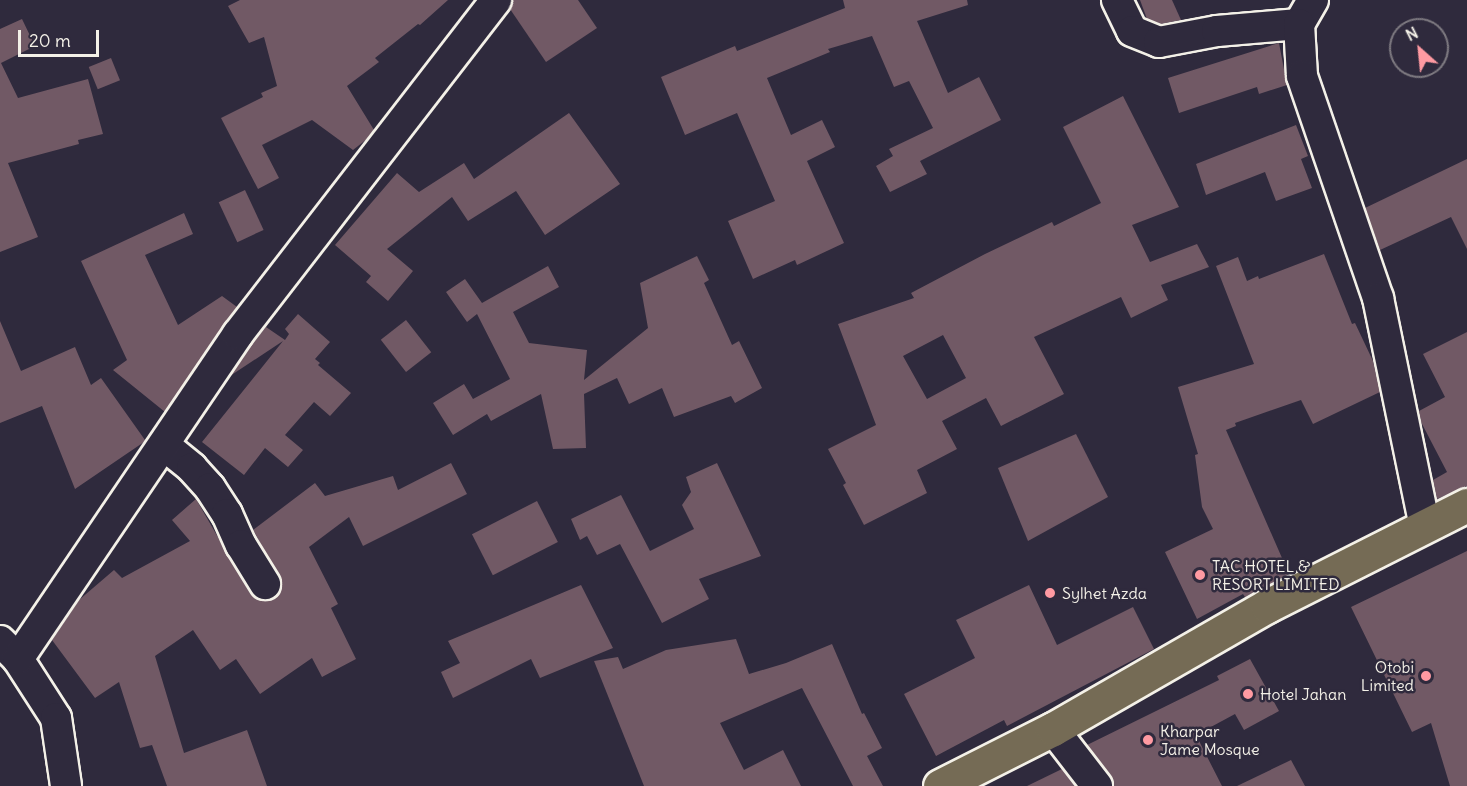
<!DOCTYPE html>
<style>
body{margin:0}
#map{position:relative;width:1467px;height:786px;overflow:hidden;background:#2f2a3d;font-family:Delius,sans-serif}
div>[style]{position:absolute}
.building>*{inset:0;background:#715965;transform-origin:0 0}
.roads{filter:drop-shadow(2px 0 #f4f1e8) drop-shadow(-2px 0 #f4f1e8) drop-shadow(0 2px #f4f1e8) drop-shadow(0 -2px #f4f1e8)}
.minor>*{height:30px;margin:-15px;padding:0 15px;transform-origin:15px;border-radius:15px;background:#2f2a3d}
.highway>*{height:33px;margin:-16.5px;padding:0 16.5px;transform-origin:16.5px;border-radius:16.5px;background:#756b55}
.dots>*{width:16px;height:16px;translate:-50% -50%;box-sizing:border-box;border:3px solid #2f2a3d;border-radius:50%}
span{translate:-50% -50%;white-space:nowrap;text-align:center;line-height:1.15;-webkit-text-stroke:5px #2f2a3d;paint-order:stroke}
.poi-label{font-size:16px;color:#f4f1e8}
.left{translate:0 -50%;text-align:left}
.right{translate:-100% -50%;text-align:right}
.north{position:absolute;left:1389px;top:18px;width:60px;height:60px;box-sizing:border-box;background:#2f2a3d;border:2px solid #7e7a81;border-radius:50%;rotate:333deg;font-size:16px;font-weight:700;line-height:24px;text-align:center;color:#f4f1e8}
.north::after{content:'';display:block;margin:auto;width:21px;height:27px;background:#ff9aa2;clip-path:polygon(50% 0,100% 100%,50% 72%,0 100%)}
.scale{position:absolute;left:18px;top:30px;width:81px;height:27px;box-sizing:border-box;border:3px solid #f4f1e8;border-top:0;padding-left:8px;font-size:18px;line-height:21px;white-space:nowrap;color:#f4f1e8;-webkit-text-stroke:4px #2f2a3d;paint-order:stroke}
</style>
<div id="map">
<div class="building">
<div style="clip-path:polygon(240px 0,448px 0,420px 25px,418px 24px,375px 58px,379px 62px,347px 86px,374px 130px,367px 139px,353px 150px,312px 120px,262px 145px,279px 178px,258px 189px,221px 118px,263px 97px,261px 93px,277px 86px,264px 37px,249px 43px,228px 6px)"></div>
<div style="clip-path:polygon(513px 0,578px 0,597px 28px,546px 62px,510px 9px)"></div>
<div style="clip-path:polygon(843px 0,967px 0,968px 5px,917px 21px,948px 93px,979px 77px,1001px 120px,920px 161px,927px 174px,890px 192px,876px 166px,893px 156px,889px 149px,933px 128px,909px 81px,894px 87px,872px 36px,828px 49px,830px 52px,767px 78px,791px 135px,822px 120px,835px 147px,807px 161px,844px 243px,797px 265px,795px 260px,753px 279px,728px 221px,775px 201px,737px 113px,685px 135px,661px 77px,735px 46px,737px 51px,845px 8px)"></div>
<div style="clip-path:polygon(1140px 0,1172px 0,1181px 20px,1161px 24px,1147px 19px)"></div>
<div style="clip-path:polygon(22px 19px,35px 46px,1px 63px,18px 98px,88px 79px,103px 134px,78px 140px,79px 144px,8px 163px,38px 237px,0 252px,0 29px)"></div>
<div style="clip-path:polygon(1279px 43px,1287px 85px,1259px 94px,1257px 87px,1179px 113px,1168px 78px)"></div>
<div style="left:111px;top:58px;width:24px;height:24px;rotate:68deg"></div>
<div style="clip-path:polygon(evenodd,1123px 96px,1179px 207px,1132px 225px,1150px 262px,1197px 244px,1209px 267px,1161px 285px,1168px 300px,1131px 318px,1121px 297px,1034px 337px,1064px 394px,1001px 426px,986px 398px,942px 421px,957px 449px,917px 470px,927px 493px,864px 525px,843px 485px,846px 483px,828px 449px,876px 425px,838px 324px,914px 298px,911px 293px,985px 254px,1052px 222px,1054px 226px,1101px 203px,1063px 127px,1123px 96px,943px 335px,966px 378px,927px 399px,903px 356px,943px 335px)"></div>
<div style="clip-path:polygon(569px 113px,620px 184px,545px 235px,516px 191px,468px 221px,452px 197px,387px 249px,413px 271px,388px 301px,366px 282px,371px 276px,335px 245px,397px 173px,419px 192px,464px 163px,474px 179px)"></div>
<div style="clip-path:polygon(1296px 125px,1308px 156px,1301px 159px,1312px 188px,1276px 201px,1265px 172px,1206px 195px,1196px 164px)"></div>
<div style="clip-path:polygon(1467px 159px,1467px 249px,1451px 217px,1380px 250px,1365px 208px)"></div>
<div style="left:245px;top:190px;width:44px;height:29px;rotate:65deg"></div>
<div style="clip-path:polygon(184px 213px,193px 234px,145px 255px,178px 325px,222px 296px,237px 307px,165px 412px,113px 370px,127px 360px,81px 261px)"></div>
<div style="clip-path:polygon(1324px 254px,1352px 324px,1355px 323px,1373px 361px,1380px 392px,1313px 424px,1301px 400px,1235px 423px,1236px 426px,1226px 430px,1289px 574px,1245px 597px,1243px 594px,1197px 619px,1165px 552px,1213px 529px,1202px 507px,1195px 455px,1198px 454px,1178px 387px,1254px 364px,1216px 266px,1238px 257px,1247px 281px,1258px 276px,1259px 279px)"></div>
<div style="clip-path:polygon(697px 256px,709px 280px,704px 283px,732px 345px,739px 341px,762px 388px,735px 403px,731px 396px,674px 417px,662px 388px,629px 404px,617px 378px,584px 394px,586px 448px,553px 449px,541px 394px,491px 421px,487px 414px,453px 435px,433px 403px,464px 384px,473px 399px,510px 379px,477px 314px,467px 322px,446px 292px,465px 279px,482px 303px,548px 266px,559px 287px,513px 312px,529px 343px,587px 350px,584px 380px,648px 328px,640px 283px)"></div>
<div style="clip-path:polygon(298px 314px,330px 342px,315px 359px,320px 363px,318px 365px,351px 393px,330px 416px,314px 402px,285px 435px,303px 450px,288px 467px,265px 448px,244px 475px,202px 442px,283px 341px,230px 376px,252px 344px,266px 327px,285px 340px,289px 334px,285px 329px)"></div>
<div style="left:406px;top:320px;width:41px;height:32px;rotate:52deg"></div>
<div style="clip-path:polygon(0 321px,21px 371px,75px 347px,91px 385px,101px 378px,145px 440px,144px 442px,75px 489px,42px 406px,0 423px)"></div>
<div style="clip-path:polygon(1467px 332px,1467px 486px,1437px 499px,1433px 480px,1447px 472px,1421px 422px,1419px 411px,1445px 397px,1423px 354px)"></div>
<div style="clip-path:polygon(1076px 434px,1108px 497px,1028px 541px,998px 468px)"></div>
<div style="clip-path:polygon(451px 463px,467px 494px,363px 546px,349px 517px,309px 547px,338px 604px,331px 608px,356px 659px,322px 677px,312px 658px,260px 694px,236px 659px,220px 670px,193px 630px,155px 656px,184px 753px,247px 730px,267px 786px,167px 786px,152px 745px,140px 748px,119px 682px,95px 698px,52px 640px,79px 600px,114px 570px,122px 578px,190px 541px,172px 520px,196px 499px,250px 593px,257px 599px,266px 601px,280px 593px,282px 583px,253px 530px,315px 483px,325px 496px,393px 476px,398px 490px)"></div>
<div style="clip-path:polygon(717px 463px,761px 556px,699px 579px,709px 599px,662px 623px,620px 544px,597px 555px,587px 536px,580px 540px,571px 519px,621px 495px,650px 551px,694px 529px,682px 505px,691px 492px,686px 477px)"></div>
<div style="left:537px;top:501px;width:46px;height:73px;rotate:63deg"></div>
<div style="clip-path:polygon(1467px 551px,1467px 786px,1450px 786px,1431px 723px,1412px 732px,1351px 607px)"></div>
<div style="clip-path:polygon(581px 585px,613px 648px,540px 678px,531px 659px,453px 698px,441px 672px,460px 663px,448px 641px)"></div>
<div style="clip-path:polygon(1029px 585px,1057px 645px,1133px 607px,1154px 649px,1007px 726px,1004px 720px,936px 756px,904px 694px,975px 658px,956px 620px)"></div>
<div style="clip-path:polygon(736px 639px,749px 674px,786px 663px,832px 644px,862px 714px,864px 713px,882px 748px,867px 756px,883px 786px,853px 786px,802px 688px,720px 723px,744px 770px,783px 750px,801px 786px,644px 786px,594px 661px,618px 657px,623px 669px,666px 650px)"></div>
<div style="clip-path:polygon(1250px 659px,1279px 711px,1244px 730px,1235px 714px,1196px 735px,1222px 786px,1114px 786px,1111px 775px,1087px 745px,1219px 680px,1217px 676px)"></div>
<div style="clip-path:polygon(1291px 760px,1305px 786px,1237px 786px)"></div>
<div style="clip-path:polygon(1062px 769px,1075px 786px,1027px 786px)"></div>
</div>
<div class="roads">
<div class="minor">
<div style="left:1117px;top:0;width:34px;rotate:64deg"></div>
<div style="left:1132px;top:31px;width:29px;rotate:22deg"></div>
<div style="left:1159px;top:42px;width:59px;rotate:-10.7deg"></div>
<div style="left:1217px;top:31px;width:82px;rotate:-4.9deg"></div>
<div style="left:1313px;top:0;width:28px;rotate:120deg"></div>
<div style="left:1299px;top:24px;width:52px;rotate:86.7deg"></div>
<div style="left:1302px;top:76px;width:235px;rotate:71.1deg"></div>
<div style="left:1378px;top:298px;width:233px;rotate:78.4deg"></div>
<div style="left:164px;top:445px;width:36px;rotate:39deg"></div>
<div style="left:192px;top:468px;width:27px;rotate:48deg"></div>
<div style="left:210px;top:488px;width:31px;rotate:57deg"></div>
<div style="left:227px;top:514px;width:34px;rotate:66deg"></div>
<div style="left:241px;top:545px;width:46px;rotate:58.4deg"></div>
<div style="left:0;top:641px;width:25px;rotate:45deg"></div>
<div style="left:18px;top:659px;width:70px;rotate:57.2deg"></div>
<div style="left:56px;top:718px;width:69px;rotate:81.6deg"></div>
<div style="left:18px;top:659px;width:392px;rotate:-55.9deg"></div>
<div style="left:238px;top:334px;width:422px;rotate:-52.3deg"></div>
<div style="left:1053px;top:729px;width:72px;rotate:52.3deg"></div>
</div>
<div class="highway">
<div style="left:940px;top:786px;width:127px;rotate:-26.8deg"></div>
<div style="left:1053px;top:729px;width:247px;rotate:-29.9deg"></div>
<div style="left:1267px;top:606px;width:224px;rotate:-26.8deg"></div>
</div>
</div>
<div class="dots">
<div style="left:1200px;top:575px;background:#ff9aa2"></div>
<div style="left:1050px;top:593px;background:#ff9aa2"></div>
<div style="left:1426px;top:676px;background:#ff9aa2"></div>
<div style="left:1248px;top:694px;background:#ff9aa2"></div>
<div style="left:1148px;top:740px;background:#ff9aa2"></div>
</div>
<div class="poi-label">
<span class="left" style="left:1212px;top:575px">TAC HOTEL &amp;<br>RESORT LIMITED</span>
<span class="left" style="left:1062px;top:593px">Sylhet Azda</span>
<span class="right" style="left:1414px;top:676px">Otobi<br>Limited</span>
<span class="left" style="left:1260px;top:694px">Hotel Jahan</span>
<span class="left" style="left:1160px;top:740px">Kharpar<br>Jame Mosque</span>
</div>
<div class="north">N</div>
<div class="scale">20 m</div>
</div>
